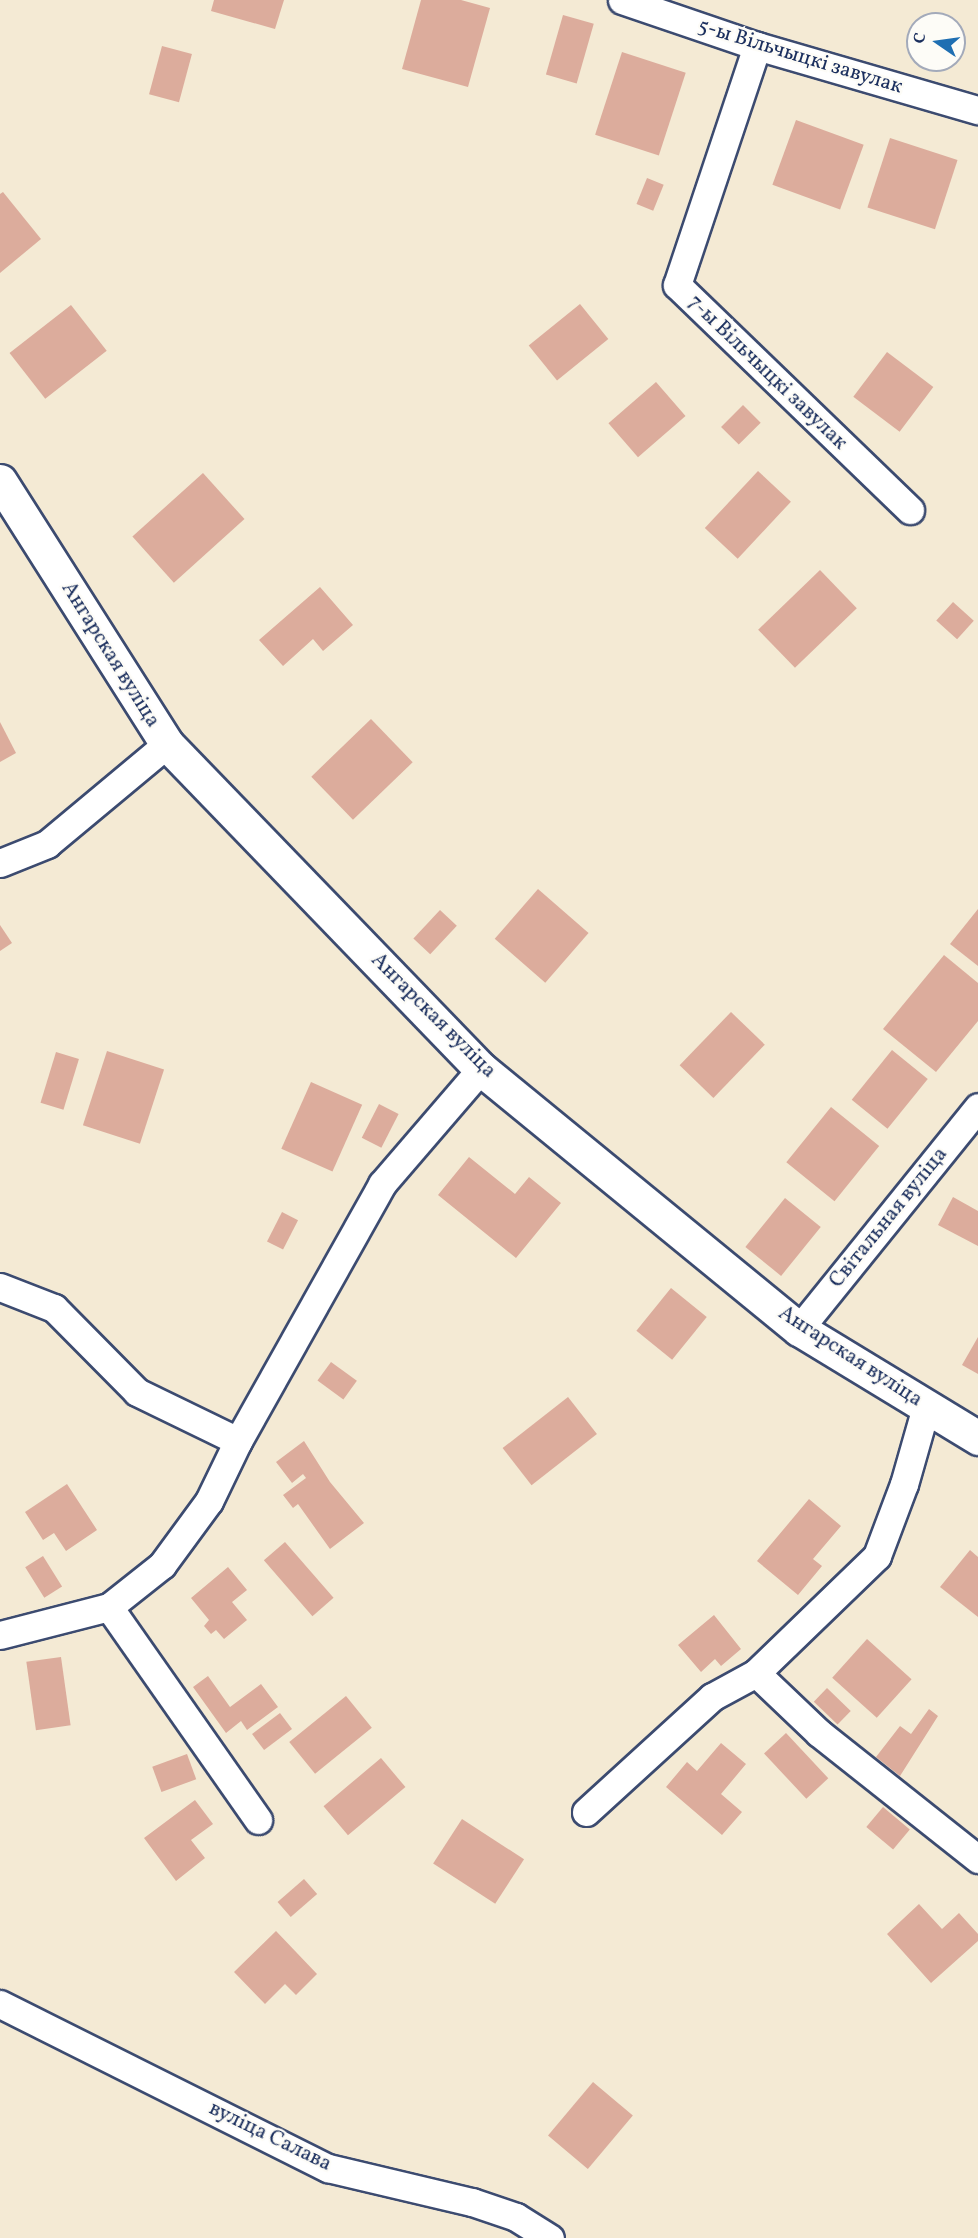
<!DOCTYPE html>
<meta charset="utf-8">
<style>
body{margin:0}
#map{position:relative;width:978px;height:2238px;overflow:hidden;background:#f4ead4;font-family:Vollkorn,serif}
div>[style]{position:absolute}
.building>*{inset:0;background:#dcac9c;transform-origin:0 0}
.roads{filter:drop-shadow(2px 0 #3c4b70) drop-shadow(-2px 0 #3c4b70) drop-shadow(0 2px #3c4b70) drop-shadow(0 -2px #3c4b70)}
.minor>*{height:27px;margin:-13.5px;padding:0 13.5px;transform-origin:13.5px;border-radius:13.5px;background:#fff}
.tertiary>*{height:33px;margin:-16.5px;padding:0 16.5px;transform-origin:16.5px;border-radius:16.5px;background:#fff}
span{translate:-50% -50%;white-space:nowrap;text-align:center;line-height:1.15;-webkit-text-stroke:4.5px #fdfcf7;paint-order:stroke}
.street-label{font-size:21px;color:#1b2f5e}
.north{position:absolute;left:906px;top:12px;width:60px;height:60px;box-sizing:border-box;background:#fdfcf7;border:2px solid #a3aaba;border-radius:50%;rotate:283deg;font-size:16px;font-weight:700;line-height:24px;text-align:center;color:#1b2f5e}
.north::after{content:'';display:block;margin:auto;width:21px;height:27px;background:#1f6fb2;clip-path:polygon(50% 0,100% 100%,50% 72%,0 100%)}
</style>
<div id="map">
<div class="building">
<div style="clip-path:polygon(214px 0,284px 0,275px 29px,211px 11px)"></div>
<div style="clip-path:polygon(421px 0,461px 0,490px 8px,468px 87px,402px 69px)"></div>
<div style="left:563px;top:15px;width:32px;height:62px;rotate:16deg"></div>
<div style="left:162px;top:46px;width:31px;height:50px;rotate:15deg"></div>
<div style="left:622px;top:52px;width:67px;height:87px;rotate:18deg"></div>
<div style="left:796px;top:120px;width:72px;height:69px;rotate:20deg"></div>
<div style="left:890px;top:138px;width:71px;height:73px;rotate:18deg"></div>
<div style="left:647px;top:178px;width:18px;height:28px;rotate:22deg"></div>
<div style="clip-path:polygon(3px 192px,41px 239px,0 273px,0 194px)"></div>
<div style="left:580px;top:304px;width:45px;height:66px;rotate:51deg"></div>
<div style="left:71px;top:305px;width:58px;height:78px;rotate:52deg"></div>
<div style="left:887px;top:352px;width:58px;height:56px;rotate:37deg"></div>
<div style="left:656px;top:382px;width:45px;height:63px;rotate:49deg"></div>
<div style="left:743px;top:405px;width:25px;height:31px;rotate:45deg"></div>
<div style="left:758px;top:471px;width:45px;height:78px;rotate:43deg"></div>
<div style="left:203px;top:473px;width:62px;height:95px;rotate:48deg"></div>
<div style="left:820px;top:570px;width:53px;height:86px;rotate:46deg"></div>
<div style="clip-path:polygon(320px 587px,353px 625px,323px 651px,313px 639px,283px 666px,259px 640px)"></div>
<div style="left:953px;top:602px;width:28px;height:25px;rotate:42deg"></div>
<div style="left:371px;top:719px;width:60px;height:83px;rotate:46deg"></div>
<div style="clip-path:polygon(0 722px,16px 753px,0 762px)"></div>
<div style="left:538px;top:889px;width:67px;height:66px;rotate:41deg"></div>
<div style="clip-path:polygon(978px 909px,978px 966px,950px 944px)"></div>
<div style="left:440px;top:910px;width:23px;height:39px;rotate:43deg"></div>
<div style="clip-path:polygon(0 925px,12px 943px,0 951px)"></div>
<div style="clip-path:polygon(944px 955px,978px 983px,978px 1021px,936px 1072px,883px 1029px)"></div>
<div style="left:731px;top:1012px;width:47px;height:74px;rotate:44deg"></div>
<div style="left:892px;top:1050px;width:46px;height:64px;rotate:39deg"></div>
<div style="left:107px;top:1051px;width:60px;height:78px;rotate:18deg"></div>
<div style="left:56px;top:1052px;width:24px;height:53px;rotate:17deg"></div>
<div style="left:311px;top:1082px;width:56px;height:73px;rotate:24deg"></div>
<div style="left:379px;top:1104px;width:22px;height:38px;rotate:27deg"></div>
<div style="left:831px;top:1107px;width:62px;height:71px;rotate:39deg"></div>
<div style="clip-path:polygon(469px 1157px,515px 1194px,529px 1177px,561px 1203px,516px 1258px,438px 1195px)"></div>
<div style="clip-path:polygon(953px 1197px,978px 1211px,978px 1246px,938px 1225px)"></div>
<div style="left:785px;top:1198px;width:46px;height:63px;rotate:39deg"></div>
<div style="left:282px;top:1212px;width:18px;height:33px;rotate:27deg"></div>
<div style="left:671px;top:1288px;width:46px;height:55px;rotate:39deg"></div>
<div style="clip-path:polygon(978px 1337px,978px 1374px,962px 1365px)"></div>
<div style="left:331px;top:1362px;width:32px;height:23px;rotate:36deg"></div>
<div style="left:568px;top:1397px;width:47px;height:83px;rotate:52deg"></div>
<div style="clip-path:polygon(304px 1441px,330px 1482px,364px 1523px,330px 1549px,298px 1504px,293px 1508px,283px 1495px,306px 1478px,303px 1474px,292px 1483px,276px 1462px)"></div>
<div style="clip-path:polygon(67px 1484px,97px 1530px,66px 1551px,54px 1533px,43px 1540px,25px 1512px)"></div>
<div style="clip-path:polygon(809px 1499px,841px 1526px,813px 1559px,822px 1566px,798px 1595px,757px 1561px)"></div>
<div style="left:285px;top:1542px;width:74px;height:28px;rotate:49deg"></div>
<div style="clip-path:polygon(970px 1550px,978px 1557px,978px 1617px,940px 1587px)"></div>
<div style="left:43px;top:1556px;width:36px;height:21px;rotate:58deg"></div>
<div style="clip-path:polygon(228px 1567px,247px 1590px,232px 1602px,247px 1620px,224px 1639px,216px 1630px,211px 1634px,204px 1626px,209px 1620px,191px 1598px)"></div>
<div style="clip-path:polygon(714px 1615px,741px 1649px,721px 1666px,715px 1659px,701px 1672px,678px 1645px)"></div>
<div style="left:867px;top:1639px;width:60px;height:52px;rotate:42deg"></div>
<div style="left:61px;top:1657px;width:69px;height:35px;rotate:82deg"></div>
<div style="clip-path:polygon(208px 1676px,230px 1707px,261px 1684px,278px 1707px,247px 1730px,241px 1721px,226px 1733px,193px 1687px)"></div>
<div style="left:827px;top:1688px;width:33px;height:19px;rotate:44deg"></div>
<div style="left:346px;top:1696px;width:41px;height:73px;rotate:51deg"></div>
<div style="clip-path:polygon(929px 1709px,938px 1716px,900px 1776px,876px 1757px,900px 1726px,911px 1734px)"></div>
<div style="left:280px;top:1713px;width:20px;height:35px;rotate:53deg"></div>
<div style="left:786px;top:1733px;width:62px;height:30px;rotate:47deg"></div>
<div style="clip-path:polygon(721px 1743px,746px 1764px,721px 1794px,742px 1812px,722px 1835px,666px 1787px,687px 1762px,697px 1771px)"></div>
<div style="left:187px;top:1754px;width:27px;height:37px;rotate:70deg"></div>
<div style="left:381px;top:1758px;width:38px;height:75px;rotate:50deg"></div>
<div style="clip-path:polygon(195px 1800px,213px 1824px,191px 1840px,205px 1858px,176px 1881px,144px 1838px)"></div>
<div style="left:883px;top:1807px;width:35px;height:26px;rotate:40deg"></div>
<div style="left:462px;top:1819px;width:74px;height:53px;rotate:33deg"></div>
<div style="left:304px;top:1879px;width:20px;height:35px;rotate:49deg"></div>
<div style="clip-path:polygon(919px 1904px,942px 1929px,959px 1913px,978px 1934px,978px 1941px,931px 1983px,887px 1934px)"></div>
<div style="clip-path:polygon(276px 1931px,317px 1974px,296px 1995px,285px 1984px,265px 2004px,234px 1972px)"></div>
<div style="left:593px;top:2082px;width:52px;height:70px;rotate:40deg"></div>
</div>
<div class="roads">
<div class="minor">
<div style="left:622px;top:0;width:143px;rotate:18.8deg"></div>
<div style="left:757px;top:46px;width:230px;rotate:16.2deg"></div>
<div style="left:757px;top:46px;width:252px;rotate:108.5deg"></div>
<div style="left:677px;top:285px;width:324px;rotate:44deg"></div>
<div style="left:0;top:863px;width:51px;rotate:-22deg"></div>
<div style="left:47px;top:844px;width:156px;rotate:-39.8deg"></div>
<div style="left:0;top:1287px;width:58px;rotate:21.3deg"></div>
<div style="left:54px;top:1308px;width:118px;rotate:45.3deg"></div>
<div style="left:137px;top:1392px;width:112px;rotate:25.9deg"></div>
<div style="left:799px;top:1329px;width:285px;rotate:-51.1deg"></div>
<div style="left:926px;top:1407px;width:80px;rotate:105.9deg"></div>
<div style="left:904px;top:1484px;width:77px;rotate:110.6deg"></div>
<div style="left:877px;top:1556px;width:168px;rotate:136deg"></div>
<div style="left:756px;top:1673px;width:87px;rotate:43.6deg"></div>
<div style="left:819px;top:1733px;width:203px;rotate:38.4deg"></div>
<div style="left:109px;top:1607px;width:260px;rotate:55deg"></div>
<div style="left:0;top:1635px;width:113px;rotate:-14.4deg"></div>
<div style="left:109px;top:1607px;width:68px;rotate:-38.4deg"></div>
<div style="left:162px;top:1565px;width:79px;rotate:-53.7deg"></div>
<div style="left:209px;top:1501px;width:67px;rotate:-64.2deg"></div>
<div style="left:238px;top:1441px;width:295px;rotate:-60.7deg"></div>
<div style="left:382px;top:1184px;width:152px;rotate:-49.3deg"></div>
<div style="left:586px;top:1812px;width:171px;rotate:-42.4deg"></div>
<div style="left:712px;top:1697px;width:50px;rotate:-28.6deg"></div>
<div style="left:0;top:2004px;width:367px;rotate:26.6deg"></div>
<div style="left:328px;top:2168px;width:148px;rotate:13.3deg"></div>
<div style="left:472px;top:2202px;width:46px;rotate:18.8deg"></div>
<div style="left:516px;top:2217px;width:40px;rotate:32deg"></div>
</div>
<div class="tertiary">
<div style="left:0;top:481px;width:312px;rotate:57.6deg"></div>
<div style="left:167px;top:744px;width:452px;rotate:46deg"></div>
<div style="left:481px;top:1069px;width:411px;rotate:39.3deg"></div>
<div style="left:799px;top:1329px;width:210px;rotate:31.3deg"></div>
</div>
</div>
<div class="street-label">
<span style="left:800px;top:57px;rotate:17deg">5-ы Вільчыцкі завулак</span>
<span style="left:767px;top:373px;rotate:44deg">7-ы Вільчыцкі завулак</span>
<span style="left:110px;top:655px;rotate:58deg">Ангарская вуліца</span>
<span style="left:433px;top:1016px;rotate:45deg">Ангарская вуліца</span>
<span style="left:889px;top:1218px;rotate:-51deg">Світальная вуліца</span>
<span style="left:850px;top:1357px;rotate:33deg">Ангарская вуліца</span>
<span style="left:270px;top:2137px;rotate:26deg">вуліца Салава</span>
</div>
<div class="north">С</div>
</div>
